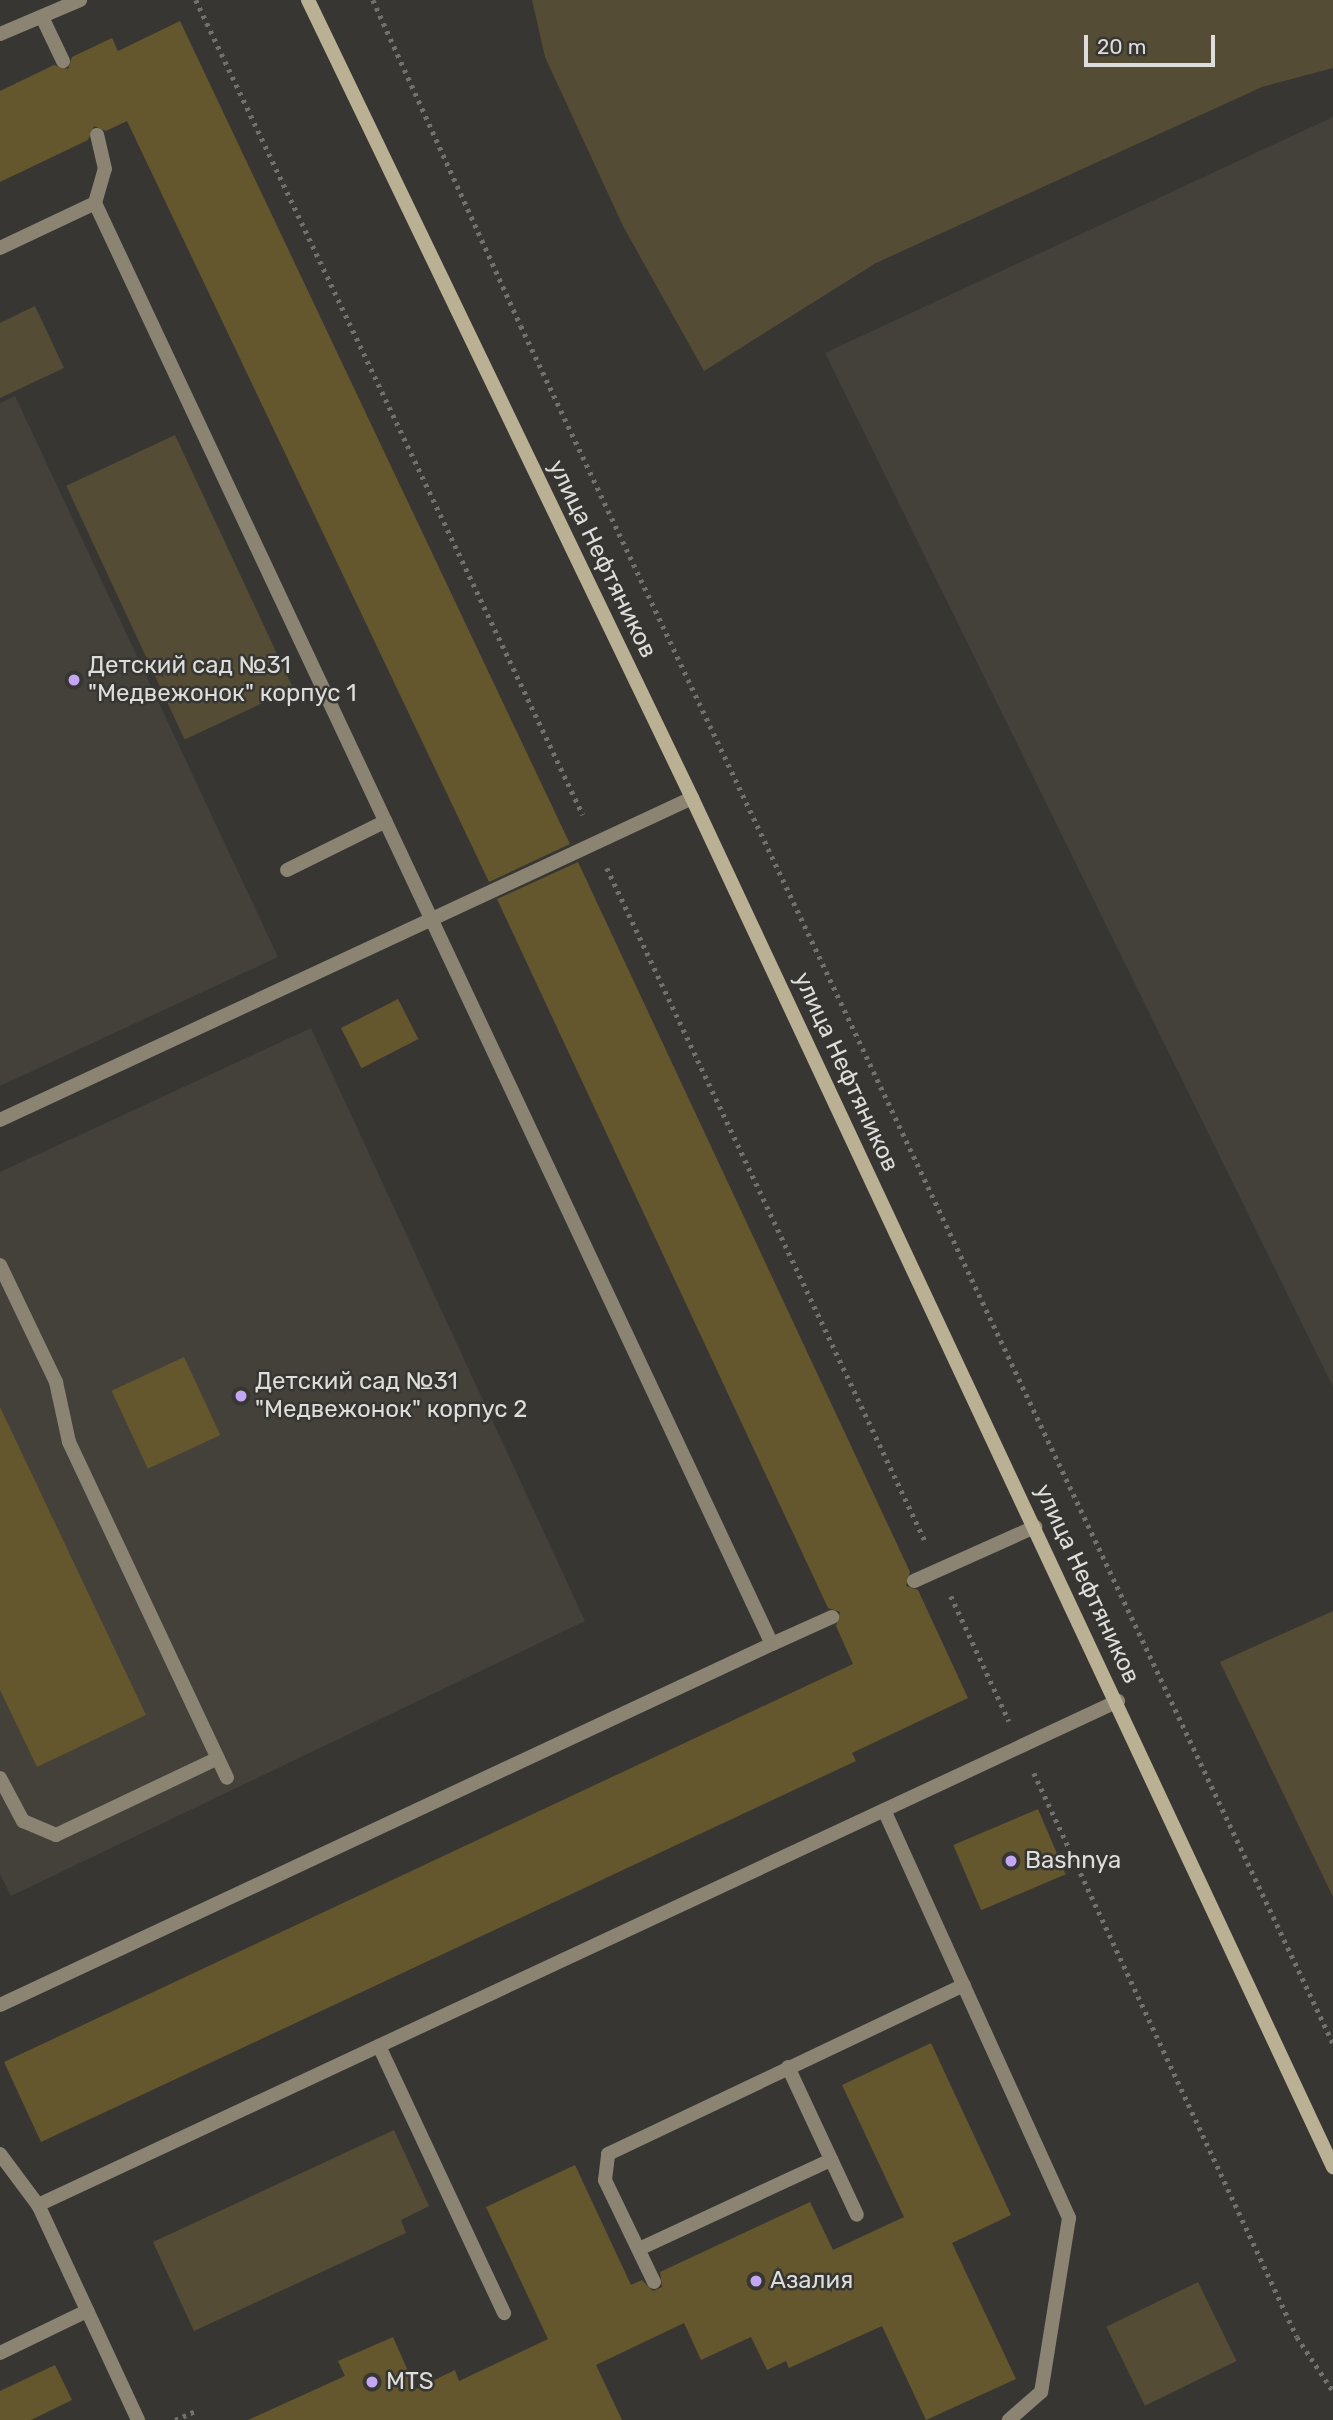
<!DOCTYPE html>
<meta charset="utf-8">
<style>
body{margin:0}
#map{position:relative;width:1333px;height:2420px;overflow:hidden;background:#373633;font-family:Rubik,sans-serif}
div>[style]{position:absolute}
.built>*{inset:0;background:#44413a}
.green>*{inset:0;background:#544c34;transform-origin:0 0}
.building>*{inset:0;background:#64562d;transform-origin:0 0}
.path>*{height:4.5px;margin-top:-2.25px;transform-origin:0;background:repeating-linear-gradient(90deg,#72716f 0 3.5px,transparent 0 8.5px)}
.lane>*{height:14px;margin:-7px;padding:0 7px;transform-origin:7px;border-radius:7px;background:#8b8472}
.secondary>*{height:14px;margin:-7px;padding:0 7px;transform-origin:7px;border-radius:7px;background:#bab093}
.dots>*{width:19px;height:19px;translate:-50% -50%;box-sizing:border-box;border:4px solid #373633;border-radius:50%}
span{translate:-50% -50%;white-space:nowrap;text-align:center;line-height:1.15;-webkit-text-stroke:5px #373633;paint-order:stroke}
.street-label{font-size:24px;color:#dddddb}
.poi-label{font-size:24px;color:#dddddb}
.left{translate:0 -50%;text-align:left}
.scale{position:absolute;left:1084px;top:35px;width:131px;height:32px;box-sizing:border-box;border:4px solid #dddddb;border-top:0;padding-left:9px;font-size:21px;line-height:24px;white-space:nowrap;color:#dddddb;-webkit-text-stroke:5px #373633;paint-order:stroke}
</style>
<div id="map">
<div class="built">
<div style="clip-path:polygon(1333px 117px,1333px 1387px,825px 353px)"></div>
<div style="clip-path:polygon(15px 396px,278px 957px,0 1086px,0 403px)"></div>
<div style="clip-path:polygon(311px 1028px,585px 1621px,11px 1896px,0 1874px,0 1172px)"></div>
</div>
<div class="green">
<div style="clip-path:polygon(532px 0,1333px 0,1333px 68px,1262px 87px,876px 263px,704px 371px,623px 226px,545px 57px)"></div>
<div style="clip-path:polygon(35px 306px,64px 368px,0 398px,0 323px)"></div>
<div style="left:175px;top:435px;width:280px;height:120px;rotate:65deg"></div>
<div style="clip-path:polygon(1333px 1611px,1333px 1897px,1220px 1662px)"></div>
<div style="clip-path:polygon(394px 2130px,429px 2206px,401px 2220px,406px 2233px,194px 2331px,153px 2242px)"></div>
<div style="left:1198px;top:2282px;width:88px;height:102px;rotate:64deg"></div>
</div>
<div class="building">
<div style="clip-path:polygon(180px 21px,570px 844px,489px 882px,127px 121px,106px 131px,94px 126px,88px 140px,0 182px,0 91px,54px 65px,68px 69px,72px 57px,112px 38px,118px 51px)"></div>
<div style="clip-path:polygon(578px 862px,910px 1572px,906px 1586px,918px 1590px,968px 1698px,852px 1753px,856px 1761px,41px 2142px,4px 2062px,853px 1664px,836px 1626px,840px 1612px,828px 1608px,497px 899px)"></div>
<div style="left:398px;top:999px;width:45px;height:64px;rotate:63deg"></div>
<div style="left:184px;top:1357px;width:86px;height:80px;rotate:65deg"></div>
<div style="clip-path:polygon(0 1407px,146px 1715px,37px 1767px,0 1690px)"></div>
<div style="left:1038px;top:1809px;width:71px;height:92px;rotate:67deg"></div>
<div style="clip-path:polygon(931px 2043px,1011px 2215px,952px 2243px,1016px 2379px,926px 2420px,882px 2326px,789px 2368px,786px 2361px,767px 2370px,751px 2337px,701px 2360px,684px 2323px,596px 2365px,622px 2420px,248px 2420px,345px 2376px,338px 2361px,393px 2337px,416px 2389px,455px 2370px,459px 2381px,548px 2339px,486px 2207px,575px 2165px,631px 2285px,642px 2280px,653px 2291px,662px 2287px,660px 2272px,810px 2202px,833px 2250px,904px 2217px,842px 2085px)"></div>
<div style="clip-path:polygon(55px 2365px,72px 2400px,31px 2420px,0 2420px,0 2391px)"></div>
</div>
<div class="path">
<div style="left:196px;top:0;width:902px;rotate:64.6deg"></div>
<div style="left:373px;top:0;width:358px;rotate:65.6deg"></div>
<div style="left:521px;top:326px;width:1899px;rotate:64.69deg"></div>
<div style="left:607px;top:868px;width:747px;rotate:64.7deg"></div>
<div style="left:951px;top:1596px;width:138px;rotate:65.1deg"></div>
<div style="left:1034px;top:1773px;width:622px;rotate:65deg"></div>
<div style="left:1297px;top:2337px;width:65px;rotate:56.3deg"></div>
<div style="left:175px;top:2420px;width:22px;rotate:-24deg"></div>
</div>
<div class="lane">
<div style="left:42px;top:17px;width:49px;rotate:64.5deg"></div>
<div style="left:0;top:34px;width:87px;rotate:-23deg"></div>
<div style="left:95px;top:203px;width:35px;rotate:-74deg"></div>
<div style="left:105px;top:169px;width:35px;rotate:-103deg"></div>
<div style="left:0;top:248px;width:105px;rotate:-25.3deg"></div>
<div style="left:95px;top:203px;width:1592px;rotate:64.84deg"></div>
<div style="left:772px;top:1644px;width:852px;rotate:154.94deg"></div>
<div style="left:287px;top:870px;width:110px;rotate:-26.3deg"></div>
<div style="left:0;top:1120px;width:763px;rotate:-24.95deg"></div>
<div style="left:0;top:1265px;width:130px;rotate:64.4deg"></div>
<div style="left:56px;top:1382px;width:61px;rotate:77.8deg"></div>
<div style="left:69px;top:1442px;width:371px;rotate:64.8deg"></div>
<div style="left:914px;top:1581px;width:133px;rotate:-24.1deg"></div>
<div style="left:772px;top:1644px;width:66px;rotate:-24.2deg"></div>
<div style="left:0;top:1778px;width:49px;rotate:61.9deg"></div>
<div style="left:23px;top:1821px;width:36px;rotate:23deg"></div>
<div style="left:56px;top:1835px;width:179px;rotate:-25.4deg"></div>
<div style="left:884px;top:1810px;width:448px;rotate:65.6deg"></div>
<div style="left:1069px;top:2218px;width:176px;rotate:99.1deg"></div>
<div style="left:1041px;top:2392px;width:43px;rotate:138.8deg"></div>
<div style="left:379px;top:2046px;width:295px;rotate:64.9deg"></div>
<div style="left:788px;top:2067px;width:163px;rotate:65deg"></div>
<div style="left:0;top:2154px;width:64px;rotate:53.3deg"></div>
<div style="left:639px;top:2249px;width:212px;rotate:-24.9deg"></div>
<div style="left:654px;top:2282px;width:113px;rotate:-115.7deg"></div>
<div style="left:605px;top:2180px;width:26px;rotate:-83deg"></div>
<div style="left:608px;top:2154px;width:394px;rotate:-25.4deg"></div>
<div style="left:0;top:2353px;width:97px;rotate:-25.8deg"></div>
<div style="left:138px;top:2420px;width:237px;rotate:-114.9deg"></div>
<div style="left:38px;top:2205px;width:1192px;rotate:-25.02deg"></div>
</div>
<div class="secondary">
<div style="left:308px;top:0;width:886px;rotate:64.3deg"></div>
<div style="left:692px;top:798px;width:1512px;rotate:64.91deg"></div>
</div>
<div class="dots">
<div style="left:74px;top:680px;background:#c3a7f2"></div>
<div style="left:241px;top:1396px;background:#c3a7f2"></div>
<div style="left:1011px;top:1861px;background:#c3a7f2"></div>
<div style="left:756px;top:2281px;background:#c3a7f2"></div>
<div style="left:372px;top:2382px;background:#c3a7f2"></div>
</div>
<div class="street-label">
<span style="left:602px;top:559px;rotate:64deg">улица Нефтяников</span>
<span style="left:846px;top:1072px;rotate:65deg">улица Нефтяников</span>
<span style="left:1087px;top:1584px;rotate:65deg">улица Нефтяников</span>
</div>
<div class="poi-label">
<span class="left" style="left:88px;top:680px">Детский сад №31<br>"Медвежонок" корпус 1</span>
<span class="left" style="left:255px;top:1396px">Детский сад №31<br>"Медвежонок" корпус 2</span>
<span class="left" style="left:1025px;top:1861px">Bashnya</span>
<span class="left" style="left:770px;top:2281px">Азалия</span>
<span class="left" style="left:386px;top:2382px">MTS</span>
</div>
<div class="scale">20 m</div>
</div>
